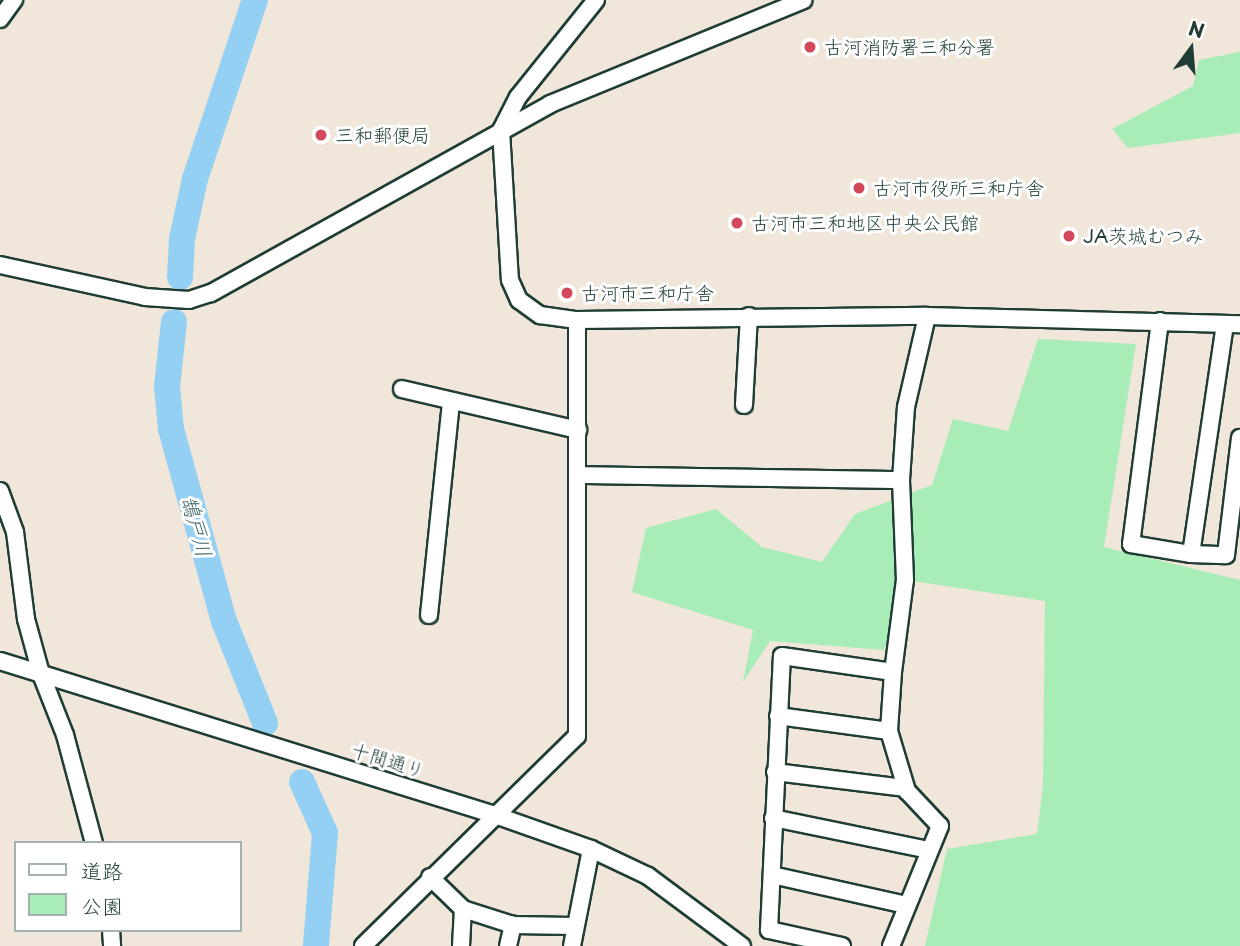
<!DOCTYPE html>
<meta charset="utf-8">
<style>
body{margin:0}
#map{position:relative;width:1240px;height:946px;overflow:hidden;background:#f0e6d9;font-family:"Playpen Sans","Klee One",sans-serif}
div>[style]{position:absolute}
.green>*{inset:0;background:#a8ecb7}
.river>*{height:26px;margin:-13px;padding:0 13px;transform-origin:13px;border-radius:13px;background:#93d0f4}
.roads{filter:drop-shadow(2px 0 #1f3d34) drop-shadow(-2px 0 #1f3d34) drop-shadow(0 2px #1f3d34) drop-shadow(0 -2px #1f3d34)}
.minor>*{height:16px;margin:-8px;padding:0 8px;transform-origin:8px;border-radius:8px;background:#fff}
.dots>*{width:19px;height:19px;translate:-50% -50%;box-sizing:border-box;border:4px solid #fff;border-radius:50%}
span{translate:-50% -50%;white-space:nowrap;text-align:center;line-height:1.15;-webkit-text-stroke:6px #fff;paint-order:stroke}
.poi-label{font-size:19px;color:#1f3d34}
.left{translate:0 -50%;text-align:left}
.street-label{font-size:19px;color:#1f3d34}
.water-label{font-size:21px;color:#3c6264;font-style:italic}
.legend{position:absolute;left:14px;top:841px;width:228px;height:91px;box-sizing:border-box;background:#fff;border:2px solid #a5b1ae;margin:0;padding:9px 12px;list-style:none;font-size:21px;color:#1f3d34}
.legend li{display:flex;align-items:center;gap:14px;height:35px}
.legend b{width:35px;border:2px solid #a5b1ae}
.north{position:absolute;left:1156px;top:14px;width:70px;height:70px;-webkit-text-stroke:5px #fff;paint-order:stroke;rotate:16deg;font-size:19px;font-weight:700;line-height:28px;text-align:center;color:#1f3d34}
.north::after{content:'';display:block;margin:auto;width:24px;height:32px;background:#1f3d34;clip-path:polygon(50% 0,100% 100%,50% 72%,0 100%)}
</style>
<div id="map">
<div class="green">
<div style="clip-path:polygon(1240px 52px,1240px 133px,1128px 148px,1112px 129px,1193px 86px,1199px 60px)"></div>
<div style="clip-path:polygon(1038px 339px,1136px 344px,1104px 547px,1240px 580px,1240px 946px,925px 946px,947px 849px,1037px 834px,1043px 785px,1045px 601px,906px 580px,884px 650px,770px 641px,743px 682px,753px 630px,632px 592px,646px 528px,716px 509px,762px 547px,822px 562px,855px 514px,932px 485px,953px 419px,1008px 431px)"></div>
</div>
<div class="river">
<div style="left:180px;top:277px;width:38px;rotate:-87deg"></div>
<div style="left:182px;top:239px;width:61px;rotate:-77.8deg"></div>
<div style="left:195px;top:179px;width:189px;rotate:-71.5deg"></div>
<div style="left:174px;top:322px;width:64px;rotate:96.2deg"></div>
<div style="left:167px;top:386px;width:43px;rotate:84.7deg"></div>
<div style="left:171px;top:429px;width:199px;rotate:74.6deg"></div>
<div style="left:224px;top:621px;width:110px;rotate:68.1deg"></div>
<div style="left:302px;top:782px;width:56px;rotate:65.7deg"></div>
<div style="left:325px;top:833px;width:113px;rotate:94.6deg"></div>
</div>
<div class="roads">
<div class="minor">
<div style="left:596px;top:0;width:124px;rotate:128.8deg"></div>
<div style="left:518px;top:97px;width:37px;rotate:117deg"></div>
<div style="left:501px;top:130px;width:150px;rotate:86.6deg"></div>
<div style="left:510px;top:280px;width:22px;rotate:66deg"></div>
<div style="left:519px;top:300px;width:26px;rotate:36deg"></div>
<div style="left:540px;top:315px;width:37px;rotate:8deg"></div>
<div style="left:577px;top:320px;width:350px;rotate:-0.7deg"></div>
<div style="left:927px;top:316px;width:313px;rotate:1.5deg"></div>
<div style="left:0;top:19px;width:24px;rotate:-54deg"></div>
<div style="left:0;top:265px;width:148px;rotate:12.4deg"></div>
<div style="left:145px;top:297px;width:44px;rotate:3.9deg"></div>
<div style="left:189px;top:300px;width:23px;rotate:-18deg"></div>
<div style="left:211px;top:293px;width:388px;rotate:-29.1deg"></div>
<div style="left:550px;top:104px;width:274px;rotate:-22.3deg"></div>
<div style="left:1160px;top:321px;width:225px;rotate:97.4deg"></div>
<div style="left:1131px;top:544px;width:61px;rotate:9.5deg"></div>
<div style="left:1225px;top:324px;width:232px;rotate:98.4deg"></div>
<div style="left:1191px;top:554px;width:35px;rotate:2deg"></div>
<div style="left:1226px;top:555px;width:118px;rotate:-83.2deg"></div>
<div style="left:402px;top:389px;width:181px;rotate:13.1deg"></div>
<div style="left:744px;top:405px;width:89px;rotate:-86.8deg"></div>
<div style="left:578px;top:475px;width:323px;rotate:0.9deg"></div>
<div style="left:0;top:491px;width:44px;rotate:69.9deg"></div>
<div style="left:15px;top:532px;width:88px;rotate:82.8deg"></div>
<div style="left:26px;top:619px;width:57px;rotate:74.7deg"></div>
<div style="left:41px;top:674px;width:66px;rotate:68.5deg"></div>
<div style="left:65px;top:735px;width:112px;rotate:75deg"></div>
<div style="left:429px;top:615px;width:215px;rotate:-84.1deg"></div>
<div style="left:0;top:661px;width:518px;rotate:17.28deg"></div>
<div style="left:495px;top:815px;width:102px;rotate:19.5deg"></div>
<div style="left:591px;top:849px;width:63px;rotate:25.3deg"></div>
<div style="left:648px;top:876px;width:117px;rotate:36.7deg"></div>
<div style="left:893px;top:672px;width:93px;rotate:-82.6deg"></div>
<div style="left:905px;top:580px;width:100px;rotate:-92.3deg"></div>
<div style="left:901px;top:480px;width:73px;rotate:-86.1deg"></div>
<div style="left:906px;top:407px;width:93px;rotate:-77deg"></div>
<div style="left:778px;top:716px;width:112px;rotate:7.7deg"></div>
<div style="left:775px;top:772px;width:132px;rotate:7deg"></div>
<div style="left:773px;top:818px;width:159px;rotate:11.6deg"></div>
<div style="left:772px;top:875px;width:137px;rotate:12.6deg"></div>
<div style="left:430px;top:877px;width:46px;rotate:44.1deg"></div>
<div style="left:463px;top:909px;width:52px;rotate:17.7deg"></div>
<div style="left:513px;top:925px;width:60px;rotate:1deg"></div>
<div style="left:111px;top:930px;width:16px;rotate:86deg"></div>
<div style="left:363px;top:946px;width:300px;rotate:-44.5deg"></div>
<div style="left:577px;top:736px;width:416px;rotate:-90deg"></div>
<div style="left:461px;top:946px;width:37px;rotate:-87deg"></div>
<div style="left:508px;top:946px;width:22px;rotate:-77deg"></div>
<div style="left:572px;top:946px;width:99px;rotate:-78.9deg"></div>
<div style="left:842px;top:946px;width:75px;rotate:-167.6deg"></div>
<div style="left:769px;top:930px;width:274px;rotate:-87.3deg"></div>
<div style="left:782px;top:656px;width:112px;rotate:8.2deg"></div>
<div style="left:893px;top:672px;width:59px;rotate:93.9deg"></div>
<div style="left:889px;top:731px;width:63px;rotate:73.3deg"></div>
<div style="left:907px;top:791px;width:48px;rotate:46.7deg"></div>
<div style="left:940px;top:826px;width:130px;rotate:112.2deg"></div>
</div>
</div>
<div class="dots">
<div style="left:810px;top:47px;background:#d1495b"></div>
<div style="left:321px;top:135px;background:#d1495b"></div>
<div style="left:859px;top:188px;background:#d1495b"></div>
<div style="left:737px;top:223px;background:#d1495b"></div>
<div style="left:1069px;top:236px;background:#d1495b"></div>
<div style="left:567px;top:293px;background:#d1495b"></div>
</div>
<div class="poi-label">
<span class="left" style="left:824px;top:47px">古河消防署三和分署</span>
<span class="left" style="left:335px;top:135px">三和郵便局</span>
<span class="left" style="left:873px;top:188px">古河市役所三和庁舎</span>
<span class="left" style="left:751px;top:223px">古河市三和地区中央公民館</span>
<span class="left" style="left:1083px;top:236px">JA茨城むつみ</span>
<span class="left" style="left:581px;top:293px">古河市三和庁舎</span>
</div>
<div class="street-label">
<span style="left:388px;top:760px;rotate:17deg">十間通り</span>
</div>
<div class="water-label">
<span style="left:198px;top:526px;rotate:75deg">鵠戸川</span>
</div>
<ul class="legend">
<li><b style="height:9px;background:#fff"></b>道路</li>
<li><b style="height:19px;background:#a8ecb7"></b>公園</li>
</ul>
<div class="north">N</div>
</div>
